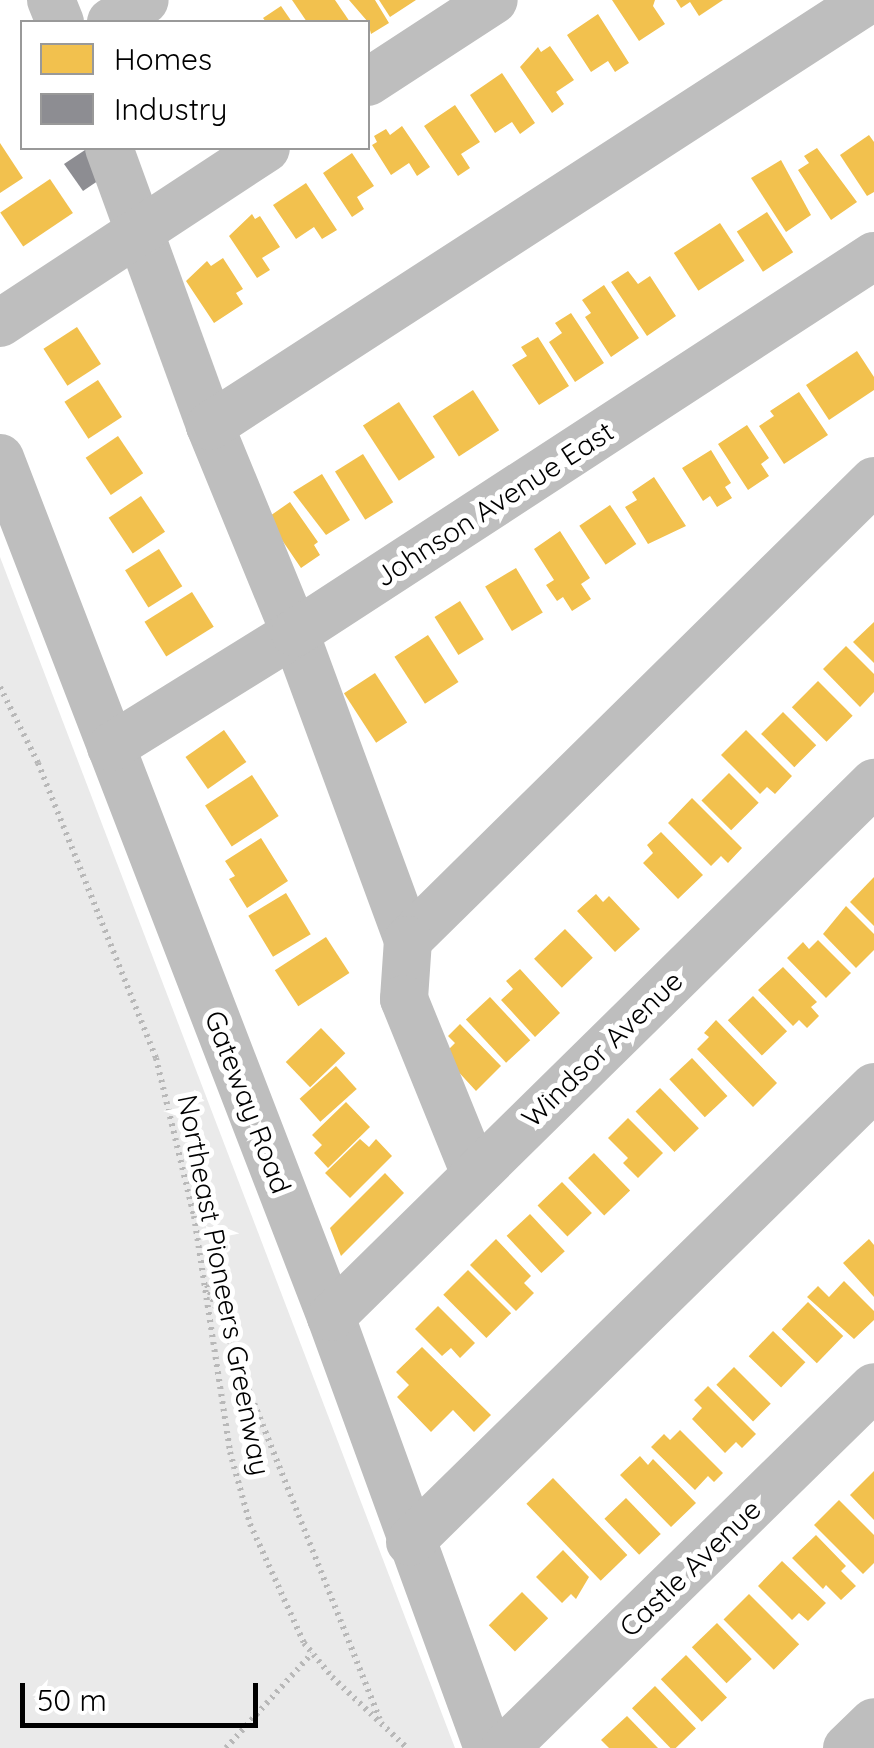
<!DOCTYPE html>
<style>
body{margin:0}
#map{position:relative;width:874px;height:1748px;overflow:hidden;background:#fff;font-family:Quicksand,sans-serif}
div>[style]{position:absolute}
.green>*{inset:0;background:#eaeaea}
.homes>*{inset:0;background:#f2c14e;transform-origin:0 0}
.industry>*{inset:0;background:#8d8d92}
.path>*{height:6px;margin-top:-3px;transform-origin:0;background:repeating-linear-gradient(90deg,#b8b8b8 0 2.5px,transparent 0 7.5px)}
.minor>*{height:48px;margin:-24px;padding:0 24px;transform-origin:24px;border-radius:24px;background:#bebebe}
span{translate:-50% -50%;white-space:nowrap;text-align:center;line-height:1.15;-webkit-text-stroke:10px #fff;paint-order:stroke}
.street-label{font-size:28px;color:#000}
.legend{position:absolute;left:20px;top:20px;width:350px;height:130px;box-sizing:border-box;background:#fff;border:2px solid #999;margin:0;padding:12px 18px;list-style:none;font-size:30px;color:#000}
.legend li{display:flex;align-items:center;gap:20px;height:50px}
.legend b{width:50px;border:2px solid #999}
.scale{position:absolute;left:20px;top:1683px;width:238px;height:45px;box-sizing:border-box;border:5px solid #000;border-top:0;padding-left:12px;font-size:30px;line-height:35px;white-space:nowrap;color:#000;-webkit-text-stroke:8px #fff;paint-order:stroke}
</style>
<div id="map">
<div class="green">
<div style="clip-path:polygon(0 557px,455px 1748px,0 1748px)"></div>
</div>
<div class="homes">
<div style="clip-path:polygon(292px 0,335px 0,350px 22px,307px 22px)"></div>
<div style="clip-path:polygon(349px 0,375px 0,389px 23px,371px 34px,368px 22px)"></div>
<div style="clip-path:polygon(379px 0,416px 0,390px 17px)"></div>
<div style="clip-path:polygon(612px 0,655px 0,653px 6px,665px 24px,639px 41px)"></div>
<div style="clip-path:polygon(676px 0,723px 0,699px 16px,690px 2px,681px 8px)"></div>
<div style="clip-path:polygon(281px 6px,292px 22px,266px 22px,263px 18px)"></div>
<div style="clip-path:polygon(598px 14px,629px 63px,615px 72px,608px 61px,591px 72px,567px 35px)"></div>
<div style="clip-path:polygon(550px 46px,574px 80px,556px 92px,564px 104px,552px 113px,520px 67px,538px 47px,541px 52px)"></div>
<div style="clip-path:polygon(502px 73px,535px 123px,520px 134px,512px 122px,495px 133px,470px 95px)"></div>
<div style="clip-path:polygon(455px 105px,480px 142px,461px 154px,470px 168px,458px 176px,424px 126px)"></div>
<div style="clip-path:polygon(402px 126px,430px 167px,417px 176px,409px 163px,391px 175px,372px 145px,377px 142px,374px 136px,386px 129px,390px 135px)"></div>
<div style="clip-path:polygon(869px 135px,874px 142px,874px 192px,867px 196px,840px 155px)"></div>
<div style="clip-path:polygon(0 143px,23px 178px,0 193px)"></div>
<div style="clip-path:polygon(817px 148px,857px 202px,831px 220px,798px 170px,809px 163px,804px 156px)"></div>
<div style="clip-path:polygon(352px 153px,374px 186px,357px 197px,364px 209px,352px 217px,323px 173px)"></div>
<div style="clip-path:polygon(781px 160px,811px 215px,786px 232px,751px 178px)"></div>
<div style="left:50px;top:179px;width:41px;height:60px;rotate:56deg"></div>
<div style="clip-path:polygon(306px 183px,337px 230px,322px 239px,314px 227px,296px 239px,273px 205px)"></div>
<div style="left:767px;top:212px;width:48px;height:36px;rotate:57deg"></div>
<div style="clip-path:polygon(252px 214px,255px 219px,260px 216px,280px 247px,262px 258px,270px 270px,257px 278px,229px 236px)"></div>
<div style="left:720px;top:223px;width:45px;height:55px;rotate:57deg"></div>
<div style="clip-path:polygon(223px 258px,243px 289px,236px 293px,243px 304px,214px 323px,186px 281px,207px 261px,211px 266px)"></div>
<div style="clip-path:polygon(628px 271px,638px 284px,650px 276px,676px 316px,647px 336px,611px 282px)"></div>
<div style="clip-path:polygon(604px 285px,639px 338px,611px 357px,585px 317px,591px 313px,582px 300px)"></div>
<div style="clip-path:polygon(571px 313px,604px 363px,575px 382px,549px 342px,562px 333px,555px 323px)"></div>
<div style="left:77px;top:327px;width:44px;height:40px;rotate:57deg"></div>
<div style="clip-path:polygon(538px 337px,569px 386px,539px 405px,512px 365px,527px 356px,521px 347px)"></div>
<div style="clip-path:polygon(857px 351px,874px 377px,874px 390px,829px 420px,806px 385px)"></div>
<div style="left:98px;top:380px;width:44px;height:40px;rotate:57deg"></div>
<div style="left:473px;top:390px;width:48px;height:48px;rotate:57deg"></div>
<div style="clip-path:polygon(799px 392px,828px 435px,784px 464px,759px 426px,774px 416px,770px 411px)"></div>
<div style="left:399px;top:402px;width:66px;height:43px;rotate:57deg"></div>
<div style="clip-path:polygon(747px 425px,769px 458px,761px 464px,769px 476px,748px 490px,718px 444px)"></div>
<div style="left:118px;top:436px;width:45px;height:39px;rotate:56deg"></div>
<div style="clip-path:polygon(711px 450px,731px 483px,725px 487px,732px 498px,717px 507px,710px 496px,703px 501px,682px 468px)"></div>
<div style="left:363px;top:454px;width:57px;height:33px;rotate:58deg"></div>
<div style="clip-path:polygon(322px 474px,350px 520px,326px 535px,293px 492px)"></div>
<div style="clip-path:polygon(654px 477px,686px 526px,648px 544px,625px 507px,637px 500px,632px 492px)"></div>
<div style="left:141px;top:496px;width:43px;height:39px;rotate:56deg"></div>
<div style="clip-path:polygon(290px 502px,318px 542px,314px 545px,320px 555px,301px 568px,267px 518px)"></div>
<div style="left:610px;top:505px;width:47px;height:37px;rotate:56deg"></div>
<div style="clip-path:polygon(560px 531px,590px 578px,581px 584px,591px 599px,572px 611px,563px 597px,557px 601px,546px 585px,554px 580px,534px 549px)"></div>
<div style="left:159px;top:549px;width:44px;height:40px;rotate:58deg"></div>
<div style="left:516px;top:568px;width:52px;height:36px;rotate:59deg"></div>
<div style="left:192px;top:592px;width:41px;height:56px;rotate:58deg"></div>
<div style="left:460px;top:601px;width:45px;height:30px;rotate:58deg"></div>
<div style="clip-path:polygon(874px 622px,874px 663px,853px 642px)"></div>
<div style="left:428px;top:635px;width:56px;height:40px;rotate:57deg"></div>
<div style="clip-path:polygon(846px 646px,874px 674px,874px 692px,860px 707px,823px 669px)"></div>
<div style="left:375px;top:673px;width:59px;height:37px;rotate:57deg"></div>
<div style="left:818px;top:681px;width:49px;height:37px;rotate:45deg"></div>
<div style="left:783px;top:712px;width:47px;height:31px;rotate:45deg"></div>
<div style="left:224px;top:730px;width:39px;height:47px;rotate:55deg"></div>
<div style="clip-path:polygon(746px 730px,792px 776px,775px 794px,767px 787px,760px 794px,721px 755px)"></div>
<div style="left:729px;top:773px;width:42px;height:39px;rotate:45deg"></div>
<div style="left:252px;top:775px;width:49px;height:56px;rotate:57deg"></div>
<div style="clip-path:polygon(692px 798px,742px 848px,728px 863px,721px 856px,711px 866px,668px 823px)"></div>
<div style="clip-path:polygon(661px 832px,703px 875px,678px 899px,643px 863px,653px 853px,647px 845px)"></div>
<div style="clip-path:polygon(261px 838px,288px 881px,247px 908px,229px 879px,235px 876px,225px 861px)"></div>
<div style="clip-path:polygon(874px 877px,874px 926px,850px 902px)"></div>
<div style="left:286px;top:893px;width:48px;height:44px;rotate:59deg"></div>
<div style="clip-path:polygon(596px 894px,603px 902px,609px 896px,640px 929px,615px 952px,577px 911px)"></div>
<div style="clip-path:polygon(846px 906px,874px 934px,874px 950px,856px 968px,823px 934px)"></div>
<div style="left:565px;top:929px;width:40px;height:43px;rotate:46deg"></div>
<div style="left:326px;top:937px;width:43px;height:61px;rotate:57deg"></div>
<div style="clip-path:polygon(818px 940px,851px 973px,826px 998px,787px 958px,803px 942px,809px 949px)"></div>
<div style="clip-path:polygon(783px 967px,817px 1002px,811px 1007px,819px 1016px,807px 1028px,799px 1020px,793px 1026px,758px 990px)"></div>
<div style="clip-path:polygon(520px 969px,560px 1013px,535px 1037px,501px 1000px,513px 989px,506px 981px)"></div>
<div style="left:753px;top:996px;width:49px;height:35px;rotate:46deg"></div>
<div style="left:490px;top:997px;width:59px;height:33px;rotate:47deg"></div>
<div style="clip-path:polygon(716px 1020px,777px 1083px,753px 1107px,697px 1049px,709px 1037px,704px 1033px)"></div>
<div style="clip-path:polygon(460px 1024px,501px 1066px,476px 1091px,443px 1055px,455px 1043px,448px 1036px)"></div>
<div style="left:321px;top:1028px;width:35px;height:49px;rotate:46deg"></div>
<div style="left:692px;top:1058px;width:52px;height:31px;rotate:47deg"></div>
<div style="left:336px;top:1066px;width:31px;height:49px;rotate:48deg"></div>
<div style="left:660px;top:1088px;width:56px;height:34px;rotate:46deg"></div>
<div style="clip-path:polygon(346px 1102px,370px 1127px,328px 1168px,314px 1153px,322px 1145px,312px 1135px)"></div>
<div style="clip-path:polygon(628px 1118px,663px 1153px,638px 1178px,623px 1163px,628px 1158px,608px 1138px)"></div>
<div style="clip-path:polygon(360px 1139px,369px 1147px,376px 1139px,392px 1156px,350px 1198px,325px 1173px)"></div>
<div style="left:594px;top:1153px;width:52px;height:36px;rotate:46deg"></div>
<div style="clip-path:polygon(385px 1173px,404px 1193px,341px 1256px,330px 1228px)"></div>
<div style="left:562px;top:1182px;width:43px;height:34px;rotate:46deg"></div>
<div style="left:530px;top:1214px;width:51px;height:32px;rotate:47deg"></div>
<div style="clip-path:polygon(496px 1239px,531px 1276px,524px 1283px,534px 1293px,516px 1311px,470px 1265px)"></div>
<div style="clip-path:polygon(869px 1239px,874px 1245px,874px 1297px,843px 1263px)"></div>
<div style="left:468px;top:1270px;width:61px;height:35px;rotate:45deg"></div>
<div style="clip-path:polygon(844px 1281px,874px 1311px,874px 1320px,854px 1339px,807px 1297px,818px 1286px,829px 1297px)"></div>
<div style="left:808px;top:1302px;width:49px;height:38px;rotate:44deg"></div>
<div style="clip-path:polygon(438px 1306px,475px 1343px,460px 1358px,451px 1348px,442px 1356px,415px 1329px)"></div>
<div style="left:773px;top:1331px;width:45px;height:35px;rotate:44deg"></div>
<div style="clip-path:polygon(422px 1347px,491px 1415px,474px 1432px,453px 1410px,431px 1432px,397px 1397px,409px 1385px,396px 1372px)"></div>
<div style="left:734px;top:1367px;width:52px;height:25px;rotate:45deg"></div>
<div style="clip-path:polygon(708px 1386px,756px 1434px,742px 1448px,736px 1442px,725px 1453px,692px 1419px,702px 1408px,694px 1400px)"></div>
<div style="clip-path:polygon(680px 1430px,723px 1473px,714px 1482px,708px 1476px,695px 1490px,651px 1447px,664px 1434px,670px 1440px)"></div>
<div style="clip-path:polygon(640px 1456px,648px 1465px,653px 1459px,696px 1503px,671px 1527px,620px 1475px)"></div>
<div style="clip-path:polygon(874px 1471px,874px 1520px,850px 1495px)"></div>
<div style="left:553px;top:1478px;width:107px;height:37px;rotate:46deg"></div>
<div style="left:626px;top:1498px;width:50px;height:30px;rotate:46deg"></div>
<div style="clip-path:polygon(839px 1500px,874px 1535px,874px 1563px,863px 1574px,814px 1525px)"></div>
<div style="clip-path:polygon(816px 1535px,846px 1566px,841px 1571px,856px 1586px,841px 1600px,826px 1585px,823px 1589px,792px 1558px)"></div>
<div style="clip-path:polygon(563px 1550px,589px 1577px,576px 1599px,571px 1594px,562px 1603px,536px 1577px)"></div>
<div style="clip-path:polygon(782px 1561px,826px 1603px,808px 1621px,799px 1613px,792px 1620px,758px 1586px)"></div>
<div style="left:522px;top:1592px;width:37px;height:47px;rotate:45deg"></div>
<div style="left:749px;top:1594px;width:71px;height:36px;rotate:45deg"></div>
<div style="left:717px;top:1623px;width:50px;height:35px;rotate:46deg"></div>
<div style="left:686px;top:1655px;width:59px;height:35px;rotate:46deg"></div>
<div style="left:655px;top:1686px;width:59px;height:32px;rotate:46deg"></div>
<div style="clip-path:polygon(627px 1716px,658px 1748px,609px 1748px,601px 1740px)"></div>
</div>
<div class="industry">
<div style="clip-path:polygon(88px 148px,111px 172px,83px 191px,64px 164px)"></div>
</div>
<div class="path">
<div style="left:0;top:687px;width:85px;rotate:63.4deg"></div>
<div style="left:38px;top:763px;width:318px;rotate:68.2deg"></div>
<div style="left:156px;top:1058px;width:163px;rotate:76.5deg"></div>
<div style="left:194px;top:1216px;width:239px;rotate:81.3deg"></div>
<div style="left:230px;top:1452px;width:75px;rotate:74.5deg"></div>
<div style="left:250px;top:1524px;width:131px;rotate:65.6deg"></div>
<div style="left:304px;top:1643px;width:44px;rotate:50.5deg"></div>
<div style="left:332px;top:1677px;width:103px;rotate:43.4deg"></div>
<div style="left:207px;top:1285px;width:467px;rotate:68.3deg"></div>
<div style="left:226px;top:1748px;width:128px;rotate:-47.8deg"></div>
</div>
<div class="minor">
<div style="left:51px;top:0;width:24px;rotate:68deg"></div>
<div style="left:111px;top:22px;width:40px;rotate:-32.9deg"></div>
<div style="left:368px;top:82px;width:150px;rotate:-33.1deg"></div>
<div style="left:109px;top:148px;width:296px;rotate:70deg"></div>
<div style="left:210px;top:426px;width:224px;rotate:67.7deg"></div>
<div style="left:295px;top:633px;width:327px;rotate:69.8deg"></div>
<div style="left:408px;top:940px;width:654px;rotate:-44.57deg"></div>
<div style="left:0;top:323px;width:318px;rotate:-33.3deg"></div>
<div style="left:210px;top:426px;width:784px;rotate:-32.92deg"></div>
<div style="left:0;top:458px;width:921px;rotate:68.93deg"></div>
<div style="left:331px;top:1317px;width:459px;rotate:70deg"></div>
<div style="left:111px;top:747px;width:216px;rotate:-31.8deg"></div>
<div style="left:295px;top:633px;width:691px;rotate:-33.07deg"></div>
<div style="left:408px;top:940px;width:59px;rotate:93.9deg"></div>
<div style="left:404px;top:999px;width:189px;rotate:67.9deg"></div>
<div style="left:331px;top:1317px;width:762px;rotate:-44.52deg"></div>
<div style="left:410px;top:1542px;width:650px;rotate:-44.44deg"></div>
<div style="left:505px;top:1748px;width:516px;rotate:-44.37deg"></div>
<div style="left:847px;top:1748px;width:37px;rotate:-44deg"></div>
</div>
<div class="street-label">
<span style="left:494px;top:504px;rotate:-33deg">Johnson Avenue East</span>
<span style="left:602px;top:1049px;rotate:-44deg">Windsor Avenue</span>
<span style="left:248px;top:1102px;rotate:69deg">Gateway Road</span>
<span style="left:224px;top:1285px;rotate:79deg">Northeast Pioneers Greenway</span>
<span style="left:690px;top:1568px;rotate:-44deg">Castle Avenue</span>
</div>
<ul class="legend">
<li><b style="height:28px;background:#f2c14e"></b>Homes</li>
<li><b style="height:28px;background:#8d8d92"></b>Industry</li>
</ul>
<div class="scale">50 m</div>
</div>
